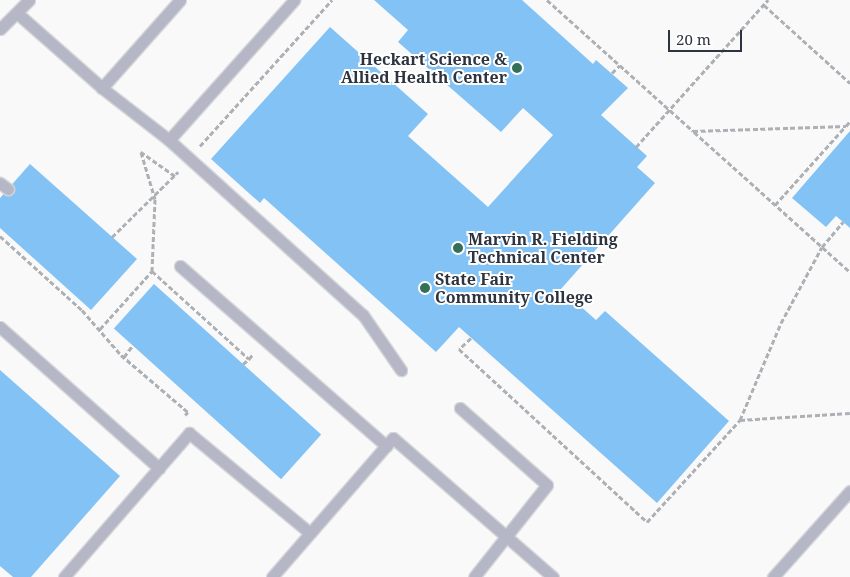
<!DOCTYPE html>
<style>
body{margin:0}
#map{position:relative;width:850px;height:577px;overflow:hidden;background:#f9f9f9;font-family:"Noto Serif",serif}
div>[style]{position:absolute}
.building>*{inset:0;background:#83c2f5;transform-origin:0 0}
.path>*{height:3px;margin-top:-1.5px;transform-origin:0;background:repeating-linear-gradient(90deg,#adb0b4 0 5px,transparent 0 7.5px)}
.roads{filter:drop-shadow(1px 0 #d4d6d8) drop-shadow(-1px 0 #d4d6d8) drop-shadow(0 1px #d4d6d8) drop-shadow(0 -1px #d4d6d8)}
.service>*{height:11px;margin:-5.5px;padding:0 5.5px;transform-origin:5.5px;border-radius:5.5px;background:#b6b7c6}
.dots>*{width:14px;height:14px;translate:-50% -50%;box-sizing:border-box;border:2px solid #fff;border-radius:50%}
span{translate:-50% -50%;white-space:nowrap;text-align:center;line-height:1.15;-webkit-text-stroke:4px #fff;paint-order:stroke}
.poi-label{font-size:16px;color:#2d3440;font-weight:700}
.right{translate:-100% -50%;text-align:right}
.left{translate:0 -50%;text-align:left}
.scale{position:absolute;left:668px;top:30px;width:74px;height:22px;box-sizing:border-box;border:2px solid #2d3440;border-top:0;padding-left:6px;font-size:15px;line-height:18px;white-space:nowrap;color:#2d3440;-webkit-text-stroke:4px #fff;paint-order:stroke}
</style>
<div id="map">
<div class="building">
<div style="clip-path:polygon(374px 0,522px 0,593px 64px,596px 60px,628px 88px,601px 115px,647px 156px,637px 167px,655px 183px,561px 289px,596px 320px,605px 311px,729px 421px,657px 503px,459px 327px,436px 352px,264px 198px,260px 203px,211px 159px,330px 27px,428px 114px,408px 136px,488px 207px,553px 135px,523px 108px,501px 132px,398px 42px,408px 30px)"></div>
<div style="clip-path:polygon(850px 131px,850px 228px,836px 216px,826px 227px,792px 198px)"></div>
<div style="clip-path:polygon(30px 164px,137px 259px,91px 310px,0 228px,0 198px)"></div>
<div style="left:154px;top:284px;width:225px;height:60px;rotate:42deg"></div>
<div style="clip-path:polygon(0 370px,120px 476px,31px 577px,13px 577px,0 566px)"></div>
</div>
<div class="path">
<div style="left:547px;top:0;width:196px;rotate:41.9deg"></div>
<div style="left:693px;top:131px;width:153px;rotate:-1.9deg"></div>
<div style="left:846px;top:126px;width:6px;rotate:-51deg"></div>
<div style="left:764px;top:5px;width:116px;rotate:42.2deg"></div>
<div style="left:612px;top:73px;width:11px;rotate:-45deg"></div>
<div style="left:694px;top:132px;width:210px;rotate:41.9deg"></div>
<div style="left:200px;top:146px;width:197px;rotate:-47.9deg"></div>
<div style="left:636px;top:147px;width:198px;rotate:-48.1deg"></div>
<div style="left:175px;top:176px;width:42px;rotate:-144.8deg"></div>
<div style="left:141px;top:152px;width:49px;rotate:73.4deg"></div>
<div style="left:155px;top:199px;width:72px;rotate:92.4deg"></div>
<div style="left:152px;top:271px;width:131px;rotate:42.2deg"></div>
<div style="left:249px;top:359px;width:6px;rotate:-51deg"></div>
<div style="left:775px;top:205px;width:105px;rotate:-48.1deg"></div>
<div style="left:0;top:236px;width:110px;rotate:42.1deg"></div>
<div style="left:82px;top:310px;width:60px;rotate:49.1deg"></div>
<div style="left:121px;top:355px;width:88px;rotate:40.4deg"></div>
<div style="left:188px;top:412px;width:4px;rotate:135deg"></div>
<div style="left:112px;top:237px;width:93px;rotate:-44.6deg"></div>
<div style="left:100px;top:329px;width:78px;rotate:-48.1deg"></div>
<div style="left:471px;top:338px;width:16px;rotate:137deg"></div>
<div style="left:459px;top:349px;width:255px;rotate:42.6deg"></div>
<div style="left:647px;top:522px;width:138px;rotate:-47.6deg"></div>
<div style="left:740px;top:420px;width:105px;rotate:-67.1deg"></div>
<div style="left:781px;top:323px;width:86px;rotate:-61.7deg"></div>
<div style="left:822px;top:247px;width:33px;rotate:-50deg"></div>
<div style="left:124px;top:357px;width:15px;rotate:-53deg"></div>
<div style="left:243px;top:364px;width:8px;rotate:-40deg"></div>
<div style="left:740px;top:420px;width:110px;rotate:-3.6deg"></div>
</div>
<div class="roads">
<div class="service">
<div style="left:180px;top:0;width:118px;rotate:131.6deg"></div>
<div style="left:102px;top:88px;width:85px;rotate:37.8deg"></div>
<div style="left:169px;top:140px;width:188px;rotate:-48.2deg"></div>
<div style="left:17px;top:13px;width:113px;rotate:41.4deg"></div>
<div style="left:0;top:29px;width:41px;rotate:-45deg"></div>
<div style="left:169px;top:140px;width:261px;rotate:42.1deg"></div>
<div style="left:363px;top:315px;width:67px;rotate:55.4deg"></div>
<div style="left:0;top:183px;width:10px;rotate:37deg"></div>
<div style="left:180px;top:266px;width:274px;rotate:41.1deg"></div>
<div style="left:0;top:327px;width:213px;rotate:41.6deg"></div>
<div style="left:460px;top:408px;width:116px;rotate:41.5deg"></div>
<div style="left:547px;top:485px;width:117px;rotate:128.4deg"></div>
<div style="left:64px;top:577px;width:191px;rotate:-49deg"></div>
<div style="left:189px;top:433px;width:157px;rotate:39.6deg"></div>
<div style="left:272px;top:577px;width:184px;rotate:-49deg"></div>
<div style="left:393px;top:438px;width:212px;rotate:41deg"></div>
<div style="left:773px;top:577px;width:115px;rotate:-48.2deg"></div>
</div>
</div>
<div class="dots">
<div style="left:517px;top:68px;background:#346f59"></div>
<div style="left:458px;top:248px;background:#346f59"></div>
<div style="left:425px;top:288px;background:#346f59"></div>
</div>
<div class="poi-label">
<span class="right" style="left:507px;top:68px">Heckart Science &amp;<br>Allied Health Center</span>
<span class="left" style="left:468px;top:248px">Marvin R. Fielding<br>Technical Center</span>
<span class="left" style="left:435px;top:288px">State Fair<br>Community College</span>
</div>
<div class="scale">20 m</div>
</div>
